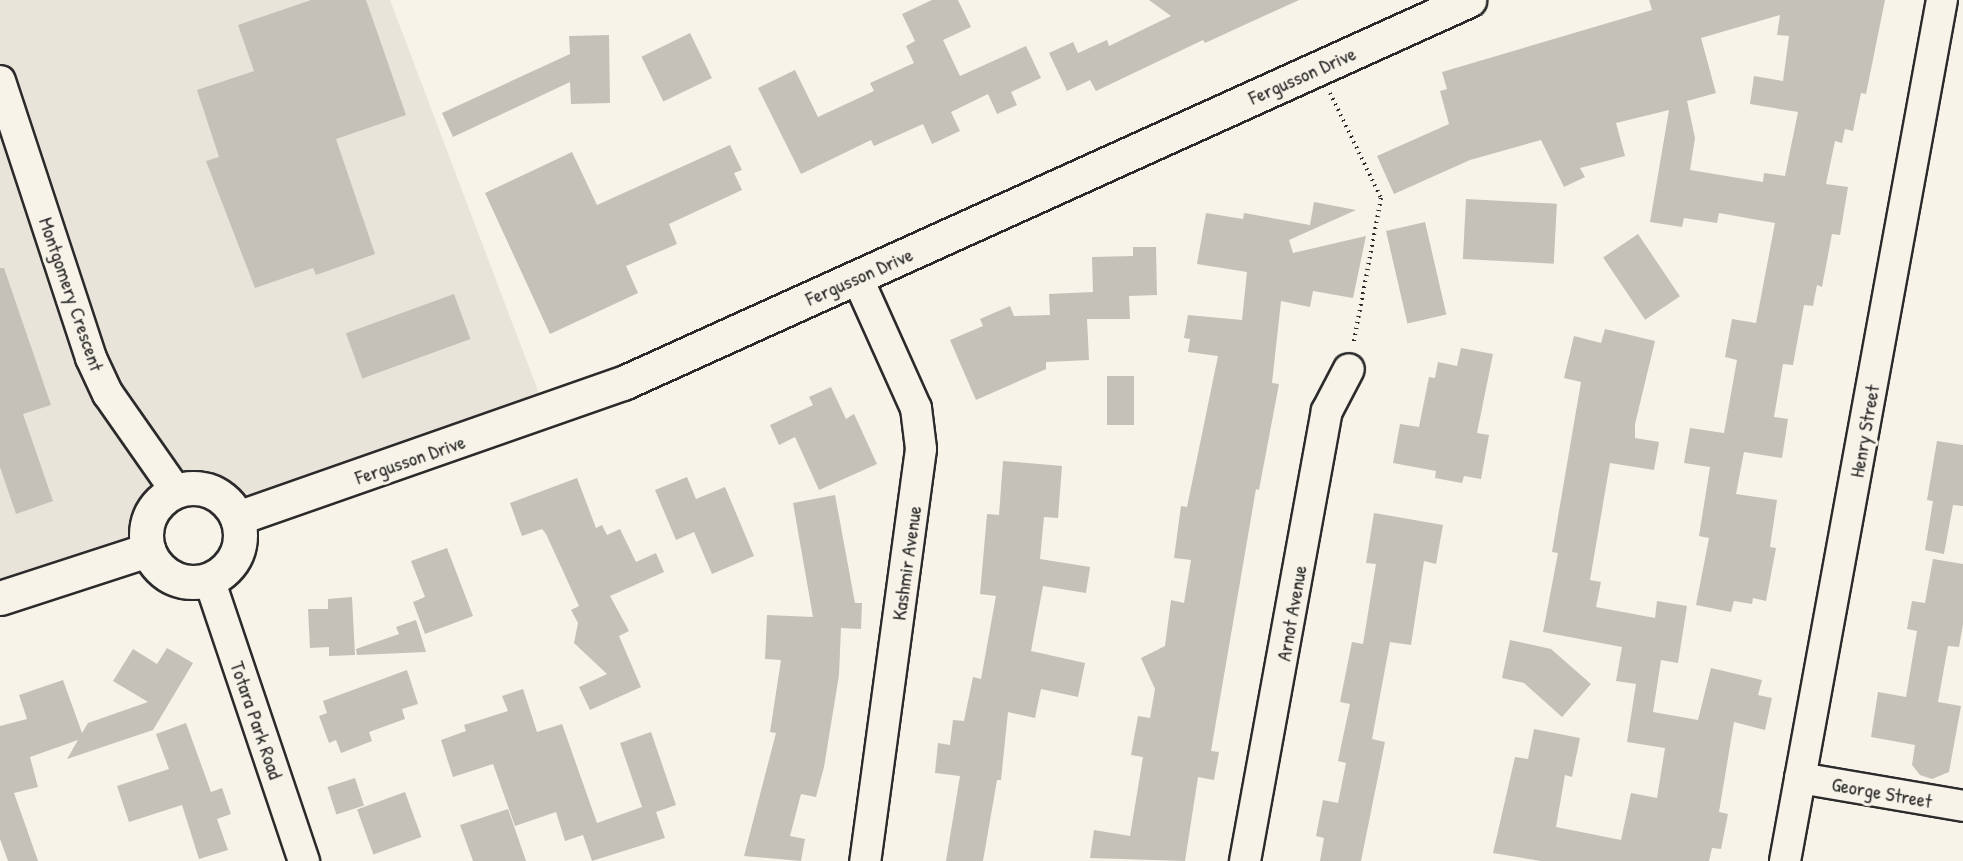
<!DOCTYPE html>
<style>
body{margin:0}
#map{position:relative;width:1963px;height:861px;overflow:hidden;background:#f7f3e8;font-family:"Patrick Hand",sans-serif}
div>[style]{position:absolute}
.built>*{inset:0;background:#e8e4da}
.building>*{inset:0;background:#c4c1b9;transform-origin:0 0}
.path>*{height:4px;margin-top:-2px;transform-origin:0;background:repeating-linear-gradient(90deg,#2b2b2b 0 1.5px,transparent 0 6px)}
.roads{filter:drop-shadow(2px 0 #2b2b2b) drop-shadow(-2px 0 #2b2b2b) drop-shadow(0 2px #2b2b2b) drop-shadow(0 -2px #2b2b2b)}
.minor>*{height:30px;margin:-15px;padding:0 15px;transform-origin:15px;border-radius:15px;background:#f7f3e8}
.major>*{height:33px;margin:-16.5px;padding:0 16.5px;transform-origin:16.5px;border-radius:16.5px;background:#f7f3e8}
.major>.ring{margin:-16.5px;padding:0;box-sizing:content-box;background:none;border:33px solid #f7f3e8;border-radius:50%}
span{translate:-50% -50%;white-space:nowrap;text-align:center;line-height:1.15;-webkit-text-stroke:6px #f7f3e8;paint-order:stroke}
.street-label{font-size:20px;color:#2b2b2b}
</style>
<div id="map">
<div class="built">
<div style="clip-path:polygon(0 0,390px 0,546px 412px,230px 506px,217px 494px,188px 488px,168px 495px,154px 508px,146px 541px,0 598px)"></div>
</div>
<div class="building">
<div style="clip-path:polygon(311px 0,366px 0,406px 115px,336px 139px,375px 254px,316px 275px,313px 268px,255px 288px,206px 161px,219px 157px,197px 90px,254px 71px,238px 25px)"></div>
<div style="clip-path:polygon(932px 0,958px 0,971px 27px,943px 40px,960px 76px,1026px 46px,1041px 78px,1011px 92px,1017px 105px,997px 114px,988px 94px,951px 112px,960px 131px,932px 144px,923px 124px,874px 146px,871px 140px,801px 174px,758px 88px,795px 70px,818px 117px,874px 91px,870px 83px,914px 63px,906px 46px,915px 41px,902px 14px)"></div>
<div style="clip-path:polygon(1149px 0,1299px 0,1205px 43px,1203px 40px,1096px 91px,1090px 80px,1067px 91px,1049px 53px,1073px 42px,1078px 53px,1107px 40px,1109px 46px,1171px 16px)"></div>
<div style="clip-path:polygon(evenodd,1649px 0,1885px 0,1866px 94px,1861px 93px,1853px 131px,1845px 129px,1842px 143px,1835px 141px,1826px 184px,1848px 187px,1840px 235px,1832px 234px,1822px 287px,1817px 285px,1813px 306px,1804px 305px,1793px 365px,1783px 364px,1774px 417px,1788px 419px,1782px 458px,1744px 452px,1736px 494px,1777px 500px,1770px 547px,1776px 548px,1766px 601px,1753px 598px,1752px 604px,1734px 601px,1731px 612px,1696px 605px,1709px 538px,1699px 536px,1710px 467px,1684px 463px,1690px 428px,1724px 433px,1737px 360px,1725px 357px,1732px 319px,1756px 323px,1775px 223px,1719px 213px,1717px 223px,1684px 218px,1682px 227px,1650px 222px,1669px 110px,1616px 123px,1625px 156px,1580px 168px,1585px 177px,1564px 187px,1541px 140px,1470px 160px,1394px 194px,1377px 156px,1449px 124px,1440px 91px,1447px 89px,1442px 72px,1652px 10px,1649px 0,1780px 15px,1777px 35px,1789px 36px,1783px 81px,1754px 76px,1750px 104px,1798px 112px,1785px 176px,1764px 173px,1763px 182px,1690px 170px,1695px 138px,1687px 101px,1716px 93px,1701px 38px,1780px 15px)"></div>
<div style="left:690px;top:33px;width:50px;height:54px;rotate:64deg"></div>
<div style="clip-path:polygon(609px 35px,610px 103px,571px 104px,570px 82px,453px 137px,442px 113px,570px 54px,569px 36px)"></div>
<div style="clip-path:polygon(730px 145px,742px 170px,734px 173px,742px 190px,669px 224px,677px 244px,626px 266px,638px 293px,550px 334px,485px 193px,572px 152px,597px 205px)"></div>
<div style="left:1466px;top:199px;width:91px;height:60px;rotate:3deg"></div>
<div style="clip-path:polygon(1314px 202px,1356px 210px,1289px 240px,1293px 253px,1366px 236px,1353px 298px,1313px 291px,1310px 307px,1281px 301px,1272px 383px,1279px 384px,1259px 490px,1256px 489px,1211px 751px,1219px 752px,1214px 780px,1198px 777px,1185px 861px,1090px 858px,1094px 830px,1130px 836px,1143px 757px,1131px 755px,1138px 716px,1150px 718px,1155px 689px,1141px 658px,1165px 646px,1171px 600px,1184px 603px,1191px 560px,1174px 558px,1181px 506px,1187px 507px,1218px 356px,1188px 352px,1190px 339px,1184px 338px,1188px 315px,1242px 320px,1247px 272px,1197px 264px,1206px 213px,1243px 219px,1244px 213px,1310px 225px)"></div>
<div style="left:1425px;top:222px;width:95px;height:40px;rotate:77deg"></div>
<div style="left:1638px;top:234px;width:75px;height:42px;rotate:56deg"></div>
<div style="clip-path:polygon(1133px 247px,1156px 247px,1157px 295px,1129px 296px,1130px 319px,1087px 319px,1089px 360px,1046px 362px,1046px 369px,976px 400px,950px 340px,983px 326px,980px 319px,1010px 306px,1014px 316px,1050px 315px,1049px 294px,1093px 292px,1092px 257px,1133px 256px)"></div>
<div style="clip-path:polygon(0 268px,4px 268px,51px 405px,23px 414px,53px 501px,16px 514px,0 467px)"></div>
<div style="left:454px;top:294px;width:48px;height:115px;rotate:70deg"></div>
<div style="clip-path:polygon(1605px 329px,1655px 341px,1635px 424px,1635px 438px,1659px 442px,1654px 470px,1610px 463px,1590px 580px,1601px 582px,1596px 607px,1655px 618px,1657px 601px,1687px 606px,1678px 663px,1661px 660px,1653px 712px,1698px 720px,1711px 668px,1762px 680px,1758px 695px,1772px 698px,1765px 730px,1734px 722px,1719px 812px,1728px 814px,1721px 849px,1712px 848px,1709px 861px,1541px 861px,1493px 853px,1515px 757px,1528px 759px,1534px 729px,1580px 738px,1572px 777px,1565px 775px,1556px 827px,1621px 840px,1631px 793px,1657px 798px,1665px 748px,1627px 742px,1636px 684px,1616px 681px,1622px 647px,1543px 632px,1558px 553px,1552px 552px,1581px 382px,1564px 378px,1574px 336px,1601px 343px)"></div>
<div style="clip-path:polygon(1461px 348px,1493px 354px,1477px 433px,1489px 435px,1481px 479px,1464px 476px,1462px 483px,1435px 478px,1436px 471px,1393px 463px,1400px 424px,1419px 427px,1429px 377px,1435px 378px,1438px 362px,1457px 366px)"></div>
<div style="left:1107px;top:376px;width:27px;height:49px"></div>
<div style="clip-path:polygon(831px 387px,846px 419px,854px 414px,877px 464px,819px 490px,795px 437px,779px 445px,770px 425px,813px 405px,809px 397px)"></div>
<div style="clip-path:polygon(1937px 441px,1963px 445px,1963px 506px,1953px 505px,1944px 554px,1925px 550px,1933px 501px,1927px 500px)"></div>
<div style="clip-path:polygon(1003px 461px,1062px 466px,1058px 518px,1044px 517px,1040px 559px,1090px 567px,1086px 593px,1043px 586px,1031px 651px,1085px 663px,1078px 697px,1041px 689px,1035px 718px,1008px 712px,1001px 780px,997px 780px,983px 861px,946px 861px,960px 776px,935px 773px,938px 743px,950px 745px,953px 720px,964px 721px,973px 677px,981px 679px,996px 596px,980px 594px,987px 514px,999px 515px)"></div>
<div style="clip-path:polygon(687px 477px,696px 499px,725px 487px,754px 556px,712px 574px,694px 532px,676px 540px,655px 490px)"></div>
<div style="clip-path:polygon(577px 478px,596px 528px,602px 525px,607px 535px,620px 529px,636px 562px,656px 553px,664px 572px,610px 596px,629px 631px,619px 636px,641px 687px,590px 710px,579px 687px,607px 674px,574px 643px,578px 623px,571px 610px,579px 606px,546px 534px,542px 529px,522px 536px,510px 503px)"></div>
<div style="clip-path:polygon(835px 495px,855px 603px,862px 603px,861px 629px,841px 628px,839px 675px,824px 767px,816px 797px,801px 794px,790px 836px,805px 839px,801px 861px,744px 856px,776px 733px,770px 732px,781px 660px,765px 659px,767px 615px,813px 617px,793px 503px)"></div>
<div style="clip-path:polygon(1374px 513px,1443px 525px,1436px 564px,1424px 561px,1411px 645px,1390px 642px,1372px 739px,1385px 742px,1361px 861px,1320px 861px,1324px 838px,1316px 836px,1323px 800px,1338px 803px,1346px 763px,1338px 761px,1350px 704px,1340px 702px,1352px 642px,1363px 644px,1376px 564px,1366px 563px)"></div>
<div style="clip-path:polygon(447px 548px,473px 616px,425px 634px,413px 602px,425px 597px,411px 561px)"></div>
<div style="clip-path:polygon(1933px 559px,1963px 564px,1963px 624px,1959px 647px,1948px 646px,1938px 702px,1961px 706px,1949px 772px,1932px 779px,1920px 775px,1912px 765px,1915px 745px,1871px 737px,1878px 692px,1906px 697px,1917px 631px,1907px 629px,1912px 601px,1925px 603px)"></div>
<div style="clip-path:polygon(352px 597px,355px 655px,329px 656px,329px 647px,310px 648px,308px 609px,328px 609px,328px 599px)"></div>
<div style="clip-path:polygon(416px 620px,426px 652px,357px 655px,356px 649px,399px 634px,396px 627px)"></div>
<div style="clip-path:polygon(1510px 640px,1551px 649px,1591px 684px,1562px 717px,1524px 683px,1502px 678px)"></div>
<div style="clip-path:polygon(167px 648px,193px 663px,153px 730px,67px 759px,78px 740px,30px 757px,38px 787px,14px 793px,38px 861px,8px 861px,0 839px,0 726px,27px 719px,19px 695px,63px 680px,82px 733px,88px 723px,148px 702px,113px 681px,133px 649px,157px 664px)"></div>
<div style="clip-path:polygon(407px 670px,418px 704px,402px 709px,405px 719px,369px 732px,372px 741px,341px 753px,336px 740px,329px 743px,319px 716px,327px 713px,323px 701px)"></div>
<div style="clip-path:polygon(523px 689px,537px 732px,562px 724px,597px 823px,642px 807px,620px 743px,651px 732px,676px 805px,656px 812px,665px 838px,592px 861px,583px 835px,565px 841px,556px 812px,515px 826px,493px 764px,453px 777px,441px 740px,466px 731px,464px 725px,508px 711px,502px 696px)"></div>
<div style="clip-path:polygon(186px 723px,211px 792px,222px 788px,231px 814px,217px 819px,228px 850px,199px 859px,182px 805px,129px 822px,117px 786px,169px 769px,156px 734px)"></div>
<div style="left:355px;top:778px;width:29px;height:29px;rotate:72deg"></div>
<div style="left:405px;top:792px;width:48px;height:51px;rotate:70deg"></div>
<div style="clip-path:polygon(508px 809px,526px 861px,473px 861px,460px 825px)"></div>
</div>
<div class="path">
<div style="left:1330px;top:93px;width:117px;rotate:64.1deg"></div>
<div style="left:1381px;top:198px;width:146px;rotate:100.7deg"></div>
</div>
<div class="roads">
<div class="minor">
<div style="left:0;top:81px;width:292px;rotate:71.8deg"></div>
<div style="left:91px;top:358px;width:40px;rotate:65deg"></div>
<div style="left:108px;top:394px;width:118px;rotate:55deg"></div>
<div style="left:857px;top:277px;width:144px;rotate:65.8deg"></div>
<div style="left:916px;top:408px;width:41px;rotate:83deg"></div>
<div style="left:921px;top:449px;width:416px;rotate:97.7deg"></div>
<div style="left:209px;top:579px;width:298px;rotate:71.4deg"></div>
<div style="left:1800px;top:778px;width:165px;rotate:9.7deg"></div>
<div style="left:1245px;top:861px;width:457px;rotate:-79.7deg"></div>
<div style="left:1327px;top:411px;width:47px;rotate:-62.4deg"></div>
<div style="left:1785px;top:861px;width:875px;rotate:-79.67deg"></div>
</div>
<div class="major">
<div class="ring" style="left:146px;top:488px;width:61px;height:61px"></div>
<div style="left:237px;top:518px;width:409px;rotate:-19.3deg"></div>
<div style="left:623px;top:383px;width:929px;rotate:-24.36deg"></div>
<div style="left:0;top:598px;width:156px;rotate:-18deg"></div>
</div>
</div>
<div class="street-label">
<span style="left:1302px;top:75px;rotate:-24deg">Fergusson Drive</span>
<span style="left:859px;top:276px;rotate:-24deg">Fergusson Drive</span>
<span style="left:72px;top:294px;rotate:71deg">Montgomery Crescent</span>
<span style="left:1864px;top:431px;rotate:-80deg">Henry Street</span>
<span style="left:410px;top:459px;rotate:-19deg">Fergusson Drive</span>
<span style="left:906px;top:563px;rotate:-82deg">Kashmir Avenue</span>
<span style="left:1291px;top:613px;rotate:-80deg">Arnot Avenue</span>
<span style="left:257px;top:720px;rotate:71deg">Totara Park Road</span>
<span style="left:1882px;top:792px;rotate:10deg">George Street</span>
</div>
</div>
